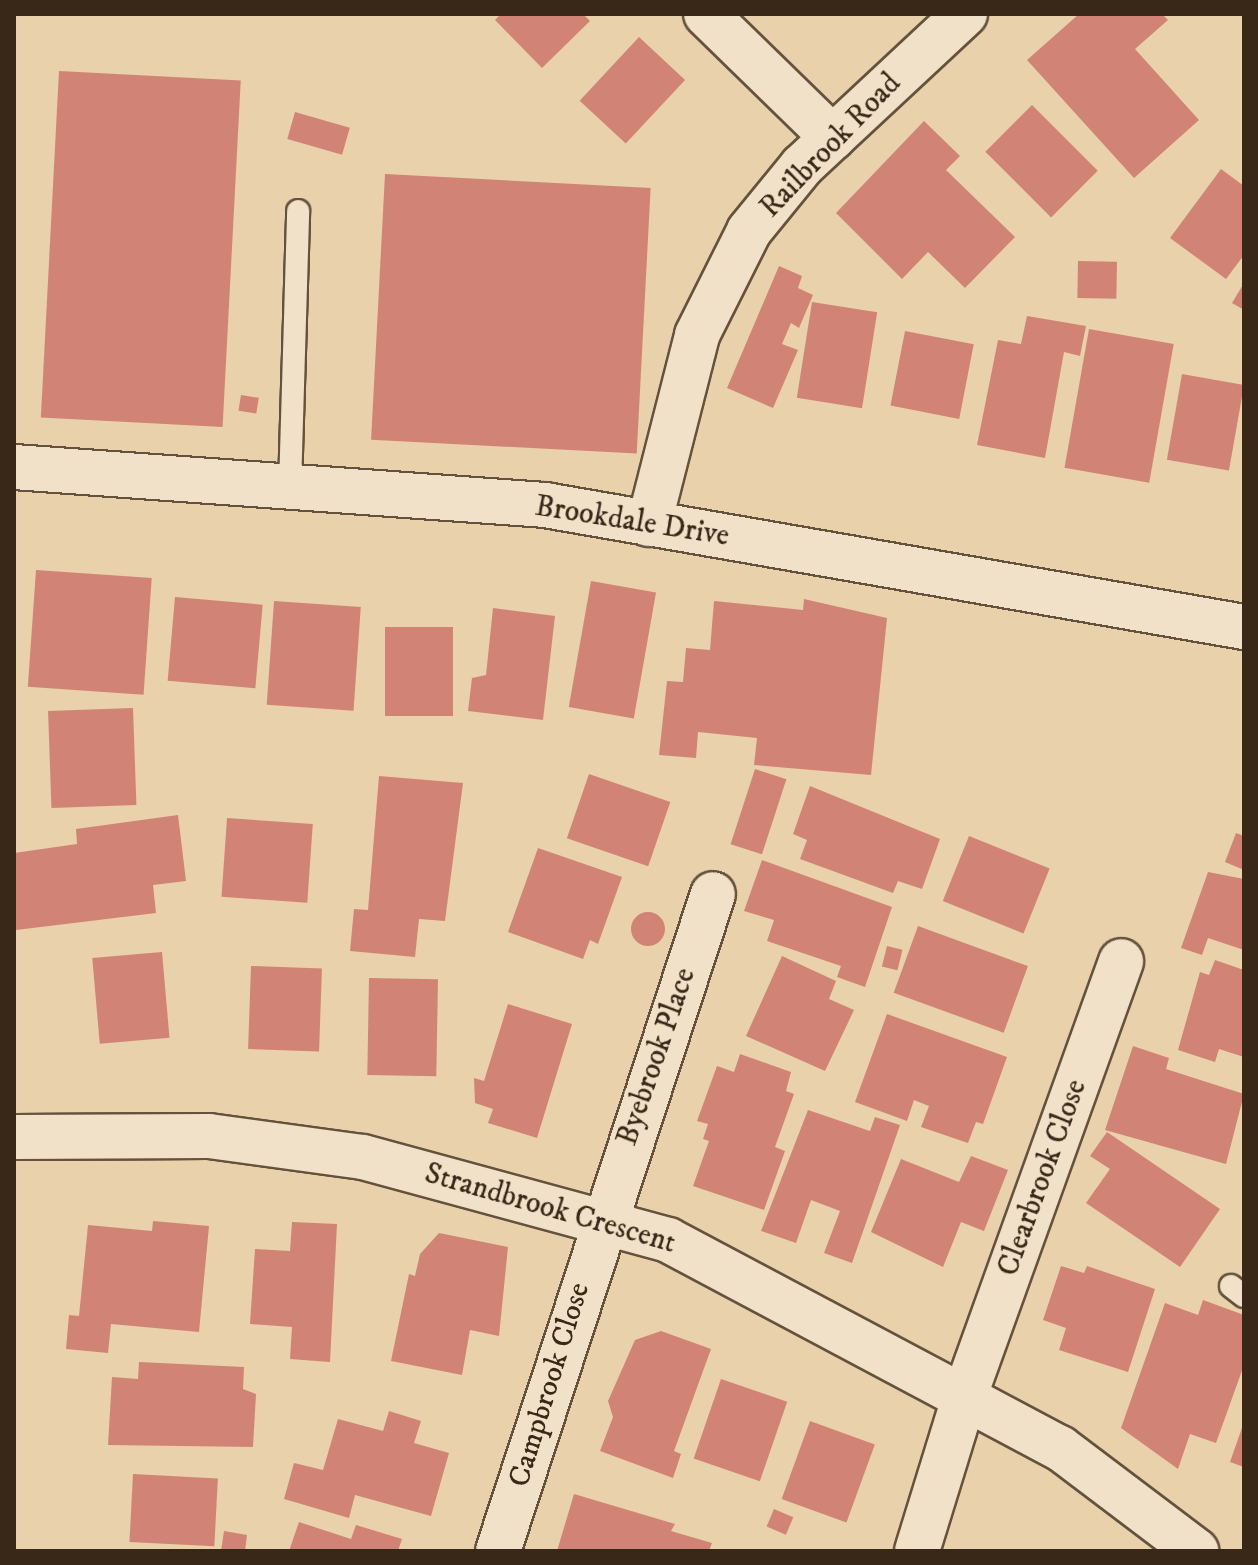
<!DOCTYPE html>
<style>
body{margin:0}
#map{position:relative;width:1258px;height:1565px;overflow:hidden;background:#e8d1ab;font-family:"IM FELL DW Pica",serif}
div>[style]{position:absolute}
.building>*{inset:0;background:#d18476;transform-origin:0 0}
.round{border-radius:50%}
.roads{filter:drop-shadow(2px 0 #65523d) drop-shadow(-2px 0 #65523d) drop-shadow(0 2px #65523d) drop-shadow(0 -2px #65523d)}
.lane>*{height:22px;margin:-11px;padding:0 11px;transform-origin:11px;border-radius:11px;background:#f0e1c8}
.street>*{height:44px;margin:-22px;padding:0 22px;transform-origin:22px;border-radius:22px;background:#f0e1c8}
span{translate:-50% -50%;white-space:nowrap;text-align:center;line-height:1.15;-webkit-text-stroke:8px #f0e1c8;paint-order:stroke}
.street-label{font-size:30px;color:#392718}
.frame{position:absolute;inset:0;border:16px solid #392718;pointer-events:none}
</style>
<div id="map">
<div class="building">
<div style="clip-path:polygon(501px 14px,583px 14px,590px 21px,542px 68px,495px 20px)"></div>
<div style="clip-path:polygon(1079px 14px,1162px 14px,1168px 20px,1135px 49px,1199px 120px,1134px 178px,1027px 60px)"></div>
<div style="left:639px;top:37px;width:63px;height:87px;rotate:43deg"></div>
<div style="left:59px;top:71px;width:182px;height:347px;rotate:3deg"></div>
<div style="left:1032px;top:105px;width:93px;height:66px;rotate:45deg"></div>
<div style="left:295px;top:112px;width:57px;height:28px;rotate:16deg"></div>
<div style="clip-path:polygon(924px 121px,960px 156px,946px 170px,1015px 237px,965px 288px,928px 252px,902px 279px,836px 213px)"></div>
<div style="clip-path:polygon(1221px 169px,1244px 186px,1244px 255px,1226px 279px,1170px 238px)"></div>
<div style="left:385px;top:174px;width:266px;height:266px;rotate:3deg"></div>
<div style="left:1078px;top:261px;width:39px;height:37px;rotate:1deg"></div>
<div style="clip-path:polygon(779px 266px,802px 276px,798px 288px,813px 295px,799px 328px,791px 323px,782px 344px,798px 350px,773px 408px,727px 388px)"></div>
<div style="clip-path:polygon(1244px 283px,1244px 310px,1232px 303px)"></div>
<div style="left:812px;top:302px;width:66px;height:97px;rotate:9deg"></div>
<div style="clip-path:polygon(1027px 316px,1086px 326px,1080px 356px,1064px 352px,1045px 458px,977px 445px,998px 340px,1021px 344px)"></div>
<div style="left:1089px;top:329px;width:86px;height:141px;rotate:10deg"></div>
<div style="left:905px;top:331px;width:70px;height:76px;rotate:11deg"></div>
<div style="left:1182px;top:374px;width:63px;height:87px;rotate:10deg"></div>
<div style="left:241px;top:395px;width:18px;height:16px;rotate:9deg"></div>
<div style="left:36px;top:570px;width:116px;height:117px;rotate:4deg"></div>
<div style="left:591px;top:581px;width:66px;height:128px;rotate:10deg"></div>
<div style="left:175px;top:597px;width:88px;height:84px;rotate:5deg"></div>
<div style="clip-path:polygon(804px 599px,887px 618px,871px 775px,754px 765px,757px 738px,698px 732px,696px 758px,659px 755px,667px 681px,683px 682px,686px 648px,710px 650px,714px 601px,803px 610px)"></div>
<div style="left:274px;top:601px;width:87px;height:104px;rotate:4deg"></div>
<div style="clip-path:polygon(493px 608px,555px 616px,543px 720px,468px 711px,472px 678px,486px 675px)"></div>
<div style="left:385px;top:627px;width:68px;height:89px"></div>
<div style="left:133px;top:708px;width:97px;height:85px;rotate:88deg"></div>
<div style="left:755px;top:769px;width:33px;height:79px;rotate:18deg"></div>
<div style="left:589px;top:774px;width:86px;height:68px;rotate:19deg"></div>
<div style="clip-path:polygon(379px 776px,463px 783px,445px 921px,419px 919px,415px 957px,350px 951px,354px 909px,368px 910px)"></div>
<div style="clip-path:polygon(810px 786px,940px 839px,922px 889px,898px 881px,893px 893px,800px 859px,807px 840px,793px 834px)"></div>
<div style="clip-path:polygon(178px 815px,186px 881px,153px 885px,156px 913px,16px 930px,14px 853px,77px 844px,76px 829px)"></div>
<div style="left:227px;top:818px;width:86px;height:79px;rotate:4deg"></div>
<div style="clip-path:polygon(1236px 833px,1244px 836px,1244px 870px,1225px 862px)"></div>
<div style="left:969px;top:836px;width:87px;height:70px;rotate:22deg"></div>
<div style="clip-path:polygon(538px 848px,622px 877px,598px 944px,590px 940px,583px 959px,508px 932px)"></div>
<div style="clip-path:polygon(762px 860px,892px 907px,865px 987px,837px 977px,841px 966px,767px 941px,774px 920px,744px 911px)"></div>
<div style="clip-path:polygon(1208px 872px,1244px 879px,1244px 950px,1208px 938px,1202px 955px,1181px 948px)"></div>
<div class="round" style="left:631px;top:912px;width:34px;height:34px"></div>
<div style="left:918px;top:926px;width:117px;height:71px;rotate:20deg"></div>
<div style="left:887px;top:946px;width:16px;height:21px;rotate:14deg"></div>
<div style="left:162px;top:952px;width:86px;height:70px;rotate:85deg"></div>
<div style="clip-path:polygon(782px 956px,836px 981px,829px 999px,854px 1010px,825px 1071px,746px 1036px)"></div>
<div style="clip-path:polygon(1215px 960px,1244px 970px,1244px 1057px,1219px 1049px,1215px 1062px,1178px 1050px,1200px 972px,1209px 975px)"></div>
<div style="left:251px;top:966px;width:71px;height:83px;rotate:2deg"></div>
<div style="left:369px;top:978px;width:69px;height:97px;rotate:1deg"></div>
<div style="clip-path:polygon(508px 1004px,572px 1024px,537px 1138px,488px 1123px,493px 1109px,475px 1103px,474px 1078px,484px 1081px)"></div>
<div style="clip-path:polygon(887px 1014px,1007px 1057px,983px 1124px,976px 1122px,968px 1143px,921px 1127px,929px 1106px,914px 1100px,907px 1121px,855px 1102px)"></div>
<div style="clip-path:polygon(1133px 1046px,1169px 1058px,1166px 1069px,1244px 1094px,1226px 1164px,1105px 1130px)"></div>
<div style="clip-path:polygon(740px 1054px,791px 1072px,786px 1091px,794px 1094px,775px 1147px,785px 1151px,764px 1210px,693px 1186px,709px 1141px,703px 1139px,708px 1124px,697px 1121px,717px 1066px,734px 1072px)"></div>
<div style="clip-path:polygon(808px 1110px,870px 1131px,875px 1117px,900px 1125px,852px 1263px,824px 1253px,840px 1211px,811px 1200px,796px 1243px,761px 1231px)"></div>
<div style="clip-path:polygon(1107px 1132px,1220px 1209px,1180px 1267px,1086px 1203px,1110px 1169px,1090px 1156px)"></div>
<div style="clip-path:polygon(971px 1156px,1008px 1170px,984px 1231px,961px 1222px,943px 1267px,871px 1232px,901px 1159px,959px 1182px)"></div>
<div style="clip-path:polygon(153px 1221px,209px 1226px,199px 1332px,111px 1324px,108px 1353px,66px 1349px,69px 1315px,79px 1316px,88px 1225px,152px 1231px)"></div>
<div style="clip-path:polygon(292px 1222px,337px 1224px,330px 1362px,290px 1359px,292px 1327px,250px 1324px,255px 1249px,290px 1251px)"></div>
<div style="clip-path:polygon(439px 1233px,508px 1247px,499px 1336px,470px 1330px,462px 1375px,391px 1361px,409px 1274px,415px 1276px,420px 1254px)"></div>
<div style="clip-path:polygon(1061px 1266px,1084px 1273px,1087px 1266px,1155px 1289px,1128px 1372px,1059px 1350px,1066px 1328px,1043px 1320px)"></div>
<div style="clip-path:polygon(1203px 1300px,1244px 1315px,1244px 1365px,1216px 1443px,1190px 1434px,1178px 1469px,1121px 1428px,1165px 1303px,1198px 1315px)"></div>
<div style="clip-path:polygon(661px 1331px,711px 1349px,674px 1451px,681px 1454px,673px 1478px,600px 1451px,613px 1417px,608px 1401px,635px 1340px)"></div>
<div style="clip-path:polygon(139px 1362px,244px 1367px,243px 1389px,256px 1394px,253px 1447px,108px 1445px,112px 1377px,138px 1379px)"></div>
<div style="left:721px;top:1379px;width:70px;height:84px;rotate:19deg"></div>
<div style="clip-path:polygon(389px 1411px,421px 1421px,414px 1443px,449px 1453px,431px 1516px,355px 1495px,349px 1518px,284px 1499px,294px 1463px,323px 1470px,338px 1419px,383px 1431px)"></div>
<div style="left:810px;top:1421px;width:69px;height:83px;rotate:20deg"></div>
<div style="clip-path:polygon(1244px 1422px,1244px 1467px,1230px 1462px)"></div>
<div style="left:133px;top:1474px;width:85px;height:68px;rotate:3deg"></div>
<div style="clip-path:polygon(574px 1494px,675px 1524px,671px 1531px,712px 1543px,709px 1551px,557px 1551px)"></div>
<div style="left:774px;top:1509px;width:21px;height:19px;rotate:23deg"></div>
<div style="clip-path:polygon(299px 1522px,351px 1539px,356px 1525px,402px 1539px,398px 1551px,289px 1551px)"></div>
<div style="clip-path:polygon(224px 1531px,247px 1535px,245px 1551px,221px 1551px)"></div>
</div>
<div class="roads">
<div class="lane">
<div style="left:290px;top:487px;width:276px;rotate:-88.3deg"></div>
<div style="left:1231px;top:1286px;width:16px;rotate:38deg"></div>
</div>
<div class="street">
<div style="left:706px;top:14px;width:177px;rotate:44.3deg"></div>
<div style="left:14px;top:467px;width:532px;rotate:4.09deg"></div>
<div style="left:545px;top:505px;width:710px;rotate:9.9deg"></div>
<div style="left:649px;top:524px;width:195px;rotate:-75.7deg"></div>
<div style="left:697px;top:335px;width:116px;rotate:-63.4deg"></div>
<div style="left:749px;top:231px;width:84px;rotate:-50.8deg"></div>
<div style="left:802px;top:166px;width:223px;rotate:-43deg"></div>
<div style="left:14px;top:1137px;width:195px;rotate:-0.3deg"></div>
<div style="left:209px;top:1136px;width:155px;rotate:7.8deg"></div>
<div style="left:363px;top:1157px;width:316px;rotate:15.2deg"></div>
<div style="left:668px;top:1240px;width:444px;rotate:28deg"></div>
<div style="left:1060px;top:1448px;width:171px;rotate:37.1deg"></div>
<div style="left:498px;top:1551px;width:691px;rotate:-71.88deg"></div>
<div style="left:917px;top:1551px;width:163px;rotate:-72.9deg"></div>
<div style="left:965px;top:1395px;width:461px;rotate:-70.2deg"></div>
</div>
</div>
<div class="street-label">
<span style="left:831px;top:146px;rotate:-46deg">Railbrook Road</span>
<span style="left:632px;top:522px;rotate:9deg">Brookdale Drive</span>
<span style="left:657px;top:1057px;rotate:-71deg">Byebrook Place</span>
<span style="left:1043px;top:1178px;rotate:-70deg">Clearbrook Close</span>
<span style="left:550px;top:1209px;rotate:16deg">Strandbrook Crescent</span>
<span style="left:550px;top:1385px;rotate:-73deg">Campbrook Close</span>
</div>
<div class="frame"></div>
</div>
